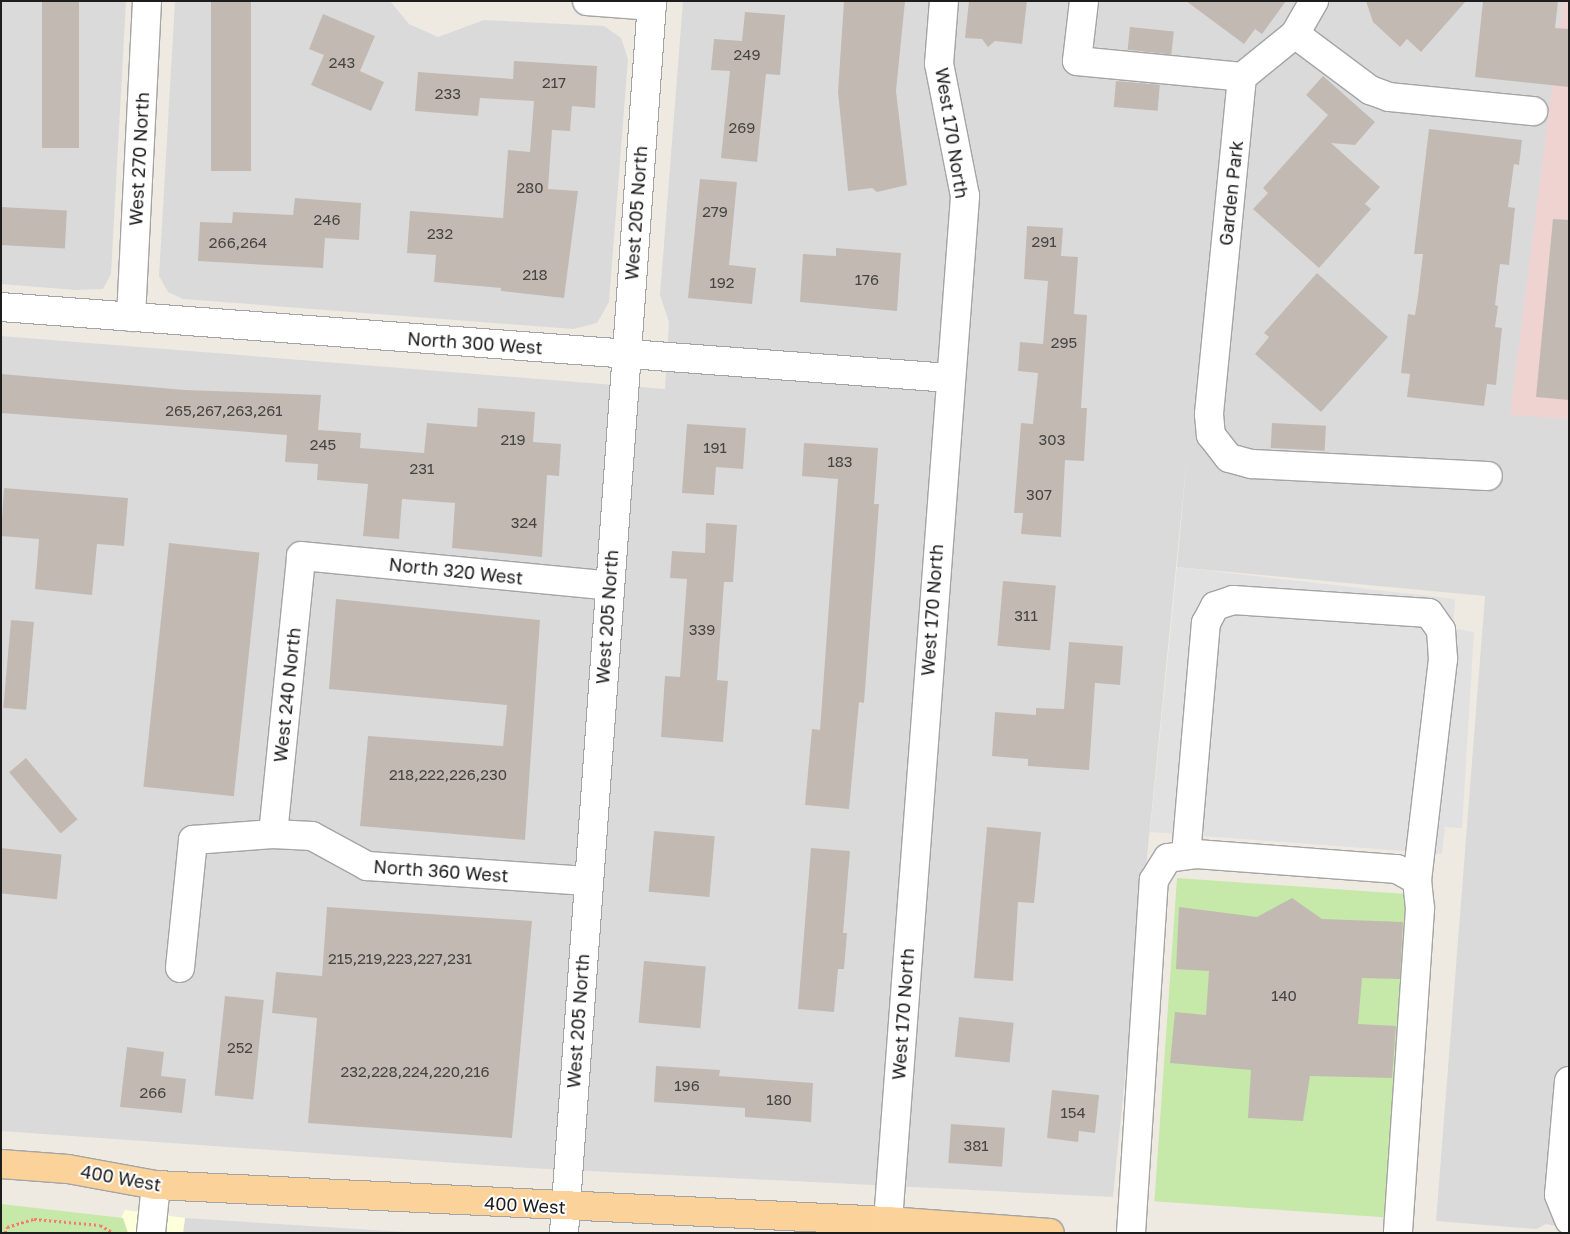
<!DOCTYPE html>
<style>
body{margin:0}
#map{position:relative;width:1570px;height:1234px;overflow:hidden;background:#eeeae2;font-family:"Golos Text",sans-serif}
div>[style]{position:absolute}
.residential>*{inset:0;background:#dbdada}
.commercial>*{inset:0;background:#efd3d1}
.education>*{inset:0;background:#feffdb}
.grass>*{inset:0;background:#c6e8a8;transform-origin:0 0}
.parking>*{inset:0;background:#e1e1e1}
.building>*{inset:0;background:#c2bab2;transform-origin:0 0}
.path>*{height:3px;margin-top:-1.5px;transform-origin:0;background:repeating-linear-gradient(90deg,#f87a69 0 2.5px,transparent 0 5px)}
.roads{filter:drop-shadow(1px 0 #a4a4a4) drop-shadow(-1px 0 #a4a4a4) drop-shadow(0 1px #a4a4a4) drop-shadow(0 -1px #a4a4a4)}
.minor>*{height:28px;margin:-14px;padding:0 14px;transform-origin:14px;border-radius:14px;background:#fff}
.major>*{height:28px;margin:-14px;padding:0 14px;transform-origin:14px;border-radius:14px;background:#fbd39a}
span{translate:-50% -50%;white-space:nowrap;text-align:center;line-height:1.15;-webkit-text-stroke:4px #fff;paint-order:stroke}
.number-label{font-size:15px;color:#464442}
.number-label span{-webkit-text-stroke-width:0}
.street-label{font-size:18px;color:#1d1d1d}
.frame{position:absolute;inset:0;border:2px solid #1d1d1d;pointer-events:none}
</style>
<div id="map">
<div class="residential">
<div style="clip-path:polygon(1px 1px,126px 1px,111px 274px,103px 289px,76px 290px,1px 284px)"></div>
<div style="clip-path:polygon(175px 1px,390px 1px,409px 24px,438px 37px,484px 20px,604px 26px,621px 38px,628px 59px,609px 302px,597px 323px,573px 329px,183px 299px,168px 292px,159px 276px)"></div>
<div style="clip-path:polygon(683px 1px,1564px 1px,1569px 419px,1569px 1229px,1546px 1224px,1537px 1229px,1436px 1221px,1485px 596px,1177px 567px,1188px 447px,1113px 1197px,528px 1168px,1px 1131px,1px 336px,665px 389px,669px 322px,660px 295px)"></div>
<div style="clip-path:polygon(185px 1218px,421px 1233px,183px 1233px)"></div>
</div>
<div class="commercial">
<div style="clip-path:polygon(1563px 1px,1569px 1px,1569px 419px,1510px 415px)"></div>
</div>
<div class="education">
<div style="clip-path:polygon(125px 1210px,185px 1218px,183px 1233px,1px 1233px,1px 1215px,118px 1224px)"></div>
</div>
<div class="grass">
<div style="left:1177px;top:878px;width:233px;height:324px;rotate:4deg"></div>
<div style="clip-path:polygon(1px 1204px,123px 1218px,128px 1233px,1px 1233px)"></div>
</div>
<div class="parking">
<div style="clip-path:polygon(1177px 567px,1455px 599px,1453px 628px,1474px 632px,1462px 828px,1445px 827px,1442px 854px,1150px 832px)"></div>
</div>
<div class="building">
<div style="left:42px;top:1px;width:37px;height:147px"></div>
<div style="left:211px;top:1px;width:40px;height:170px"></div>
<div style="clip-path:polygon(844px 1px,905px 1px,896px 91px,907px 185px,877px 192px,872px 188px,848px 191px,838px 92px)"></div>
<div style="clip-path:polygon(969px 1px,1027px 1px,1022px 44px,995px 41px,988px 47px,982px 39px,965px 38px)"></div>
<div style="clip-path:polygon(1186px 1px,1286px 1px,1262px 34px,1255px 29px,1244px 44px)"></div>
<div style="clip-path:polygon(1366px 1px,1466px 1px,1421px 52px,1407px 39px,1400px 47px,1373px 22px)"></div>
<div style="clip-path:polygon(1483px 1px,1558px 1px,1555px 28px,1569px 29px,1569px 87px,1475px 77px)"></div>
<div style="clip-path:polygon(745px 12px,785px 15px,780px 75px,766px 74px,757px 162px,721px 158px,730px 71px,711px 70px,714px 39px,742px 41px)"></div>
<div style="clip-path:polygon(323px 14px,375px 36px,360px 71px,384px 82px,371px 111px,311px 85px,324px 55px,309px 49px)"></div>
<div style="left:1130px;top:27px;width:44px;height:23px;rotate:6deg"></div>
<div style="clip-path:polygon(514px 61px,597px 66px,595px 108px,572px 106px,570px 131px,552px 130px,548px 189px,578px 191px,564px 298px,501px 291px,501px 288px,434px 282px,436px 255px,407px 253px,410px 211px,503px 218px,508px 150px,530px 152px,534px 101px,480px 98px,478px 116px,415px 111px,418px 72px,513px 79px)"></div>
<div style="clip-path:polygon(1323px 76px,1375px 122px,1355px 145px,1331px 143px,1380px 187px,1365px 204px,1371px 209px,1319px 268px,1253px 209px,1268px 193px,1263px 188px,1328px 115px,1306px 95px)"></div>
<div style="left:1116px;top:81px;width:44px;height:26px;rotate:5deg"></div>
<div style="clip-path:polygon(1429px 129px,1522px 140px,1519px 165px,1514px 164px,1508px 207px,1515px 208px,1509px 265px,1500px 264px,1495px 305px,1498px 306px,1495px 327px,1502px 328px,1496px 385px,1487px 384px,1484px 406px,1407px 397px,1410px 374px,1401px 373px,1408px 314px,1415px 315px,1418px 296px,1423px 254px,1414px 254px)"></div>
<div style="clip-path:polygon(700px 179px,737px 182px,729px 265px,756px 268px,752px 304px,688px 298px)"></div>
<div style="clip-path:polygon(295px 198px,361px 203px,359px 240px,325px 238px,323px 268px,198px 261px,200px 222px,232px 223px,233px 212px,293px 215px)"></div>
<div style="left:1px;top:207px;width:66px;height:38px;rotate:3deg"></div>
<div style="clip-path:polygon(1553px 219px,1569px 220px,1569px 400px,1536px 397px)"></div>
<div style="clip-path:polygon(1027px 226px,1063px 228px,1061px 256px,1078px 257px,1074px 314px,1087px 315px,1081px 408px,1087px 408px,1084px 461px,1065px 460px,1061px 537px,1021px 534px,1023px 513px,1014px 513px,1021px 423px,1033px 424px,1038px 373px,1018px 371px,1020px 342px,1043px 344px,1048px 281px,1024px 279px)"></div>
<div style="clip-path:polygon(836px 248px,901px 253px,897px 311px,800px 302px,803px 254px,836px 256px)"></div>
<div style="clip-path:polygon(1317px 273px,1388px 337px,1321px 412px,1255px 354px,1269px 337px,1264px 333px)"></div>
<div style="clip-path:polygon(1px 374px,185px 390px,321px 395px,318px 430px,361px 433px,360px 448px,424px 453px,427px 423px,477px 427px,478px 408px,535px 412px,533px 442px,561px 444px,559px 476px,547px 475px,542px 557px,452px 548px,455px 503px,402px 499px,399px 539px,363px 536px,368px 484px,317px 480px,318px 464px,285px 462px,287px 435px,1px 413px)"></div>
<div style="left:1272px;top:423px;width:54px;height:25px;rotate:3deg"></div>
<div style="clip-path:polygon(687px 424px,746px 428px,743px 469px,716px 467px,714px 495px,682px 493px)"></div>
<div style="clip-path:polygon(804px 443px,878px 448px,874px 504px,879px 504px,864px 703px,859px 702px,849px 809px,805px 805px,812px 729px,820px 730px,838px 479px,802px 476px)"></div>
<div style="clip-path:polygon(4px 488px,128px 498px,124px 546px,97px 544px,92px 595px,35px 589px,39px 539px,1px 536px)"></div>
<div style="clip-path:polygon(706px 523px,737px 525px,733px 582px,724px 582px,717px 680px,728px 681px,723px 742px,661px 737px,665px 676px,680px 677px,687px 579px,670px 578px,672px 551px,705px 553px)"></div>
<div style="left:169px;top:543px;width:91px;height:245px;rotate:6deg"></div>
<div style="left:1003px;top:581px;width:53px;height:65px;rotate:5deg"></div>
<div style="clip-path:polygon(336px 599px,540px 620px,525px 840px,360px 826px,368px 736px,503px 746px,507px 705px,329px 689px)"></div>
<div style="left:11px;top:620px;width:23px;height:88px;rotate:5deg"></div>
<div style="clip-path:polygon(1069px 642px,1123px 646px,1120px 685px,1095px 683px,1089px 770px,1028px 766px,1028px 759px,992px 756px,995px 712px,1036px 715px,1036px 708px,1064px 709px)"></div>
<div style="left:26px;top:758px;width:80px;height:22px;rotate:50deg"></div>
<div style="clip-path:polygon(987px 827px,1041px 832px,1034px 903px,1018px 902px,1013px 981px,974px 978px)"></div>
<div style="left:654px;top:831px;width:61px;height:61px;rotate:5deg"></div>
<div style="left:1px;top:848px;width:61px;height:45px;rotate:6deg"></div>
<div style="clip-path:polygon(811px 848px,850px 851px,843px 933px,847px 933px,844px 969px,838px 969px,834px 1012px,798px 1009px)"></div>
<div style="clip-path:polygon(1292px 898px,1322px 919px,1403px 922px,1400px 979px,1362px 978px,1358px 1024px,1396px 1026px,1392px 1078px,1310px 1076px,1303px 1121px,1248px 1118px,1251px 1070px,1170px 1063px,1175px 1012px,1206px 1015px,1209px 971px,1176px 969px,1179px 907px,1257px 917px)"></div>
<div style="clip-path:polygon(327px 907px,532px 921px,512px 1138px,308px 1123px,317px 1018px,272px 1013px,276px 972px,322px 976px)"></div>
<div style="left:644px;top:961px;width:62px;height:62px;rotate:5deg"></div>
<div style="left:225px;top:996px;width:39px;height:100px;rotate:6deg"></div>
<div style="left:959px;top:1017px;width:55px;height:40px;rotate:6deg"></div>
<div style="clip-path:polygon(127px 1047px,164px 1052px,161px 1076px,186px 1079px,182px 1113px,120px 1107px)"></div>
<div style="clip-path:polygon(656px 1066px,720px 1070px,719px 1076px,813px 1083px,811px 1122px,745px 1117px,745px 1108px,654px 1102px)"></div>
<div style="clip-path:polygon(1052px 1090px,1099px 1095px,1095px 1133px,1079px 1131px,1078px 1142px,1047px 1138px)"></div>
<div style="left:951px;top:1124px;width:54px;height:39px;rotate:4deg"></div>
</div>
<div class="path">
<div style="left:5px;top:1233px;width:6px;rotate:-72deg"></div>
<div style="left:7px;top:1227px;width:28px;rotate:-17deg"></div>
<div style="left:34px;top:1219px;width:66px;rotate:5.2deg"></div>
<div style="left:100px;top:1225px;width:16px;rotate:30deg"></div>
</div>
<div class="roads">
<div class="minor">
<div style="left:587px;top:1px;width:65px;rotate:4.4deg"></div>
<div style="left:1084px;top:1px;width:60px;rotate:96.7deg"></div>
<div style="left:1077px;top:61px;width:166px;rotate:5.5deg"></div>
<div style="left:1314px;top:1px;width:38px;rotate:120deg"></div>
<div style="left:1295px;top:34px;width:68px;rotate:140.9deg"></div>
<div style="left:1242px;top:77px;width:339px;rotate:95.6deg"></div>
<div style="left:1209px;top:414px;width:21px;rotate:85deg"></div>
<div style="left:1211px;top:435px;width:29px;rotate:52deg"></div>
<div style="left:1229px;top:458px;width:24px;rotate:15deg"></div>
<div style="left:1252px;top:464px;width:236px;rotate:2.9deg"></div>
<div style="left:1295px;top:34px;width:94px;rotate:36.7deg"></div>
<div style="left:1370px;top:90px;width:20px;rotate:20deg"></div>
<div style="left:1389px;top:97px;width:145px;rotate:5.6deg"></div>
<div style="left:1px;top:307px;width:951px;rotate:4.28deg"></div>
<div style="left:131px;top:317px;width:316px;rotate:-87.1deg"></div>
<div style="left:273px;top:834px;width:279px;rotate:-84.2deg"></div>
<div style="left:301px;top:556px;width:310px;rotate:5.5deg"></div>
<div style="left:1186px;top:855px;width:233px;rotate:-85.1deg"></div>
<div style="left:1206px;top:623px;width:19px;rotate:-62deg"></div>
<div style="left:1215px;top:606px;width:19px;rotate:-18deg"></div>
<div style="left:1233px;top:600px;width:196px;rotate:3.8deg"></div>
<div style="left:1429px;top:613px;width:21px;rotate:55deg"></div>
<div style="left:1441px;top:630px;width:29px;rotate:86deg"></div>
<div style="left:1443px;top:659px;width:223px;rotate:96.7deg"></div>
<div style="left:180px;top:968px;width:129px;rotate:-84.2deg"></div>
<div style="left:193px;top:840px;width:80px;rotate:-4.3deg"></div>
<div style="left:273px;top:834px;width:39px;rotate:3deg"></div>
<div style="left:312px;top:836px;width:63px;rotate:28.6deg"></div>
<div style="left:367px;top:866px;width:221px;rotate:3.9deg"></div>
<div style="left:1569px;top:1081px;width:114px;rotate:95deg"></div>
<div style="left:1559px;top:1195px;width:27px;rotate:68deg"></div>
<div style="left:888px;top:1221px;width:1028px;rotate:-85.7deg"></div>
<div style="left:965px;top:196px;width:135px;rotate:-101.1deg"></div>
<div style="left:939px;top:64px;width:63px;rotate:-85.5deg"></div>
<div style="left:151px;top:1233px;width:48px;rotate:-84.1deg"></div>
<div style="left:564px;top:1233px;width:1235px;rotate:-85.91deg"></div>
<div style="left:1131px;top:1233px;width:354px;rotate:-86.3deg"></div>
<div style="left:1154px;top:880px;width:26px;rotate:-58deg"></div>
<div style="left:1168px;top:858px;width:28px;rotate:-8deg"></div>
<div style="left:1196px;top:854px;width:202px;rotate:4.3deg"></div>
<div style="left:1397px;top:869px;width:23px;rotate:29deg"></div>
<div style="left:1417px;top:880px;width:29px;rotate:84deg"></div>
<div style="left:1420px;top:909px;width:325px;rotate:93.9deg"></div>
</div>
<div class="major">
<div style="left:1px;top:1164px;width:67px;rotate:4.3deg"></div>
<div style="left:68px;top:1169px;width:89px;rotate:10.3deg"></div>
<div style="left:156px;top:1185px;width:733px;rotate:2.82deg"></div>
<div style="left:888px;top:1221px;width:162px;rotate:4.2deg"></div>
</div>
</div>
<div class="number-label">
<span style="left:747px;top:55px">249</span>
<span style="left:342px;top:63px">243</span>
<span style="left:554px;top:83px">217</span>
<span style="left:448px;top:94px">233</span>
<span style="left:742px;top:128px">269</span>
<span style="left:530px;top:188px">280</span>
<span style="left:715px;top:212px">279</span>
<span style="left:327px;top:220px">246</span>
<span style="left:440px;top:234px">232</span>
<span style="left:1044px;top:242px">291</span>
<span style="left:238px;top:243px">266,264</span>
<span style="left:535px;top:275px">218</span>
<span style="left:867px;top:280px">176</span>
<span style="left:722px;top:283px">192</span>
<span style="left:1064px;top:343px">295</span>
<span style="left:224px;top:411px">265,267,263,261</span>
<span style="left:513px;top:440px">219</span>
<span style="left:1052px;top:440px">303</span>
<span style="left:323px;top:445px">245</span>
<span style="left:715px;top:448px">191</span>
<span style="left:840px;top:462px">183</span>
<span style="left:422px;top:469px">231</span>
<span style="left:1039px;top:495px">307</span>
<span style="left:524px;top:523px">324</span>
<span style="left:1026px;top:616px">311</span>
<span style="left:702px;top:630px">339</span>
<span style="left:448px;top:775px">218,222,226,230</span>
<span style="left:400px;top:959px">215,219,223,227,231</span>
<span style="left:1284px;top:996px">140</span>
<span style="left:240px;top:1048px">252</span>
<span style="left:415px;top:1072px">232,228,224,220,216</span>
<span style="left:687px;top:1086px">196</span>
<span style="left:153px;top:1093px">266</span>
<span style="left:779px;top:1100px">180</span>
<span style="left:1073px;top:1113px">154</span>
<span style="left:976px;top:1146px">381</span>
</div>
<div class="street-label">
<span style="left:952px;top:133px;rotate:81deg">West 170 North</span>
<span style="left:139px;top:159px;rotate:-87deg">West 270 North</span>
<span style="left:1231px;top:193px;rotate:-84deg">Garden Park</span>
<span style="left:636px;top:213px;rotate:-86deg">West 205 North</span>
<span style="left:475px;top:343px;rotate:4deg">North 300 West</span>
<span style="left:456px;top:571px;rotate:6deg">North 320 West</span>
<span style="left:932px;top:610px;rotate:-86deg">West 170 North</span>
<span style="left:607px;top:617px;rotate:-86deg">West 205 North</span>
<span style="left:287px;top:695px;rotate:-84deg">West 240 North</span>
<span style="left:441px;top:871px;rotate:4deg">North 360 West</span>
<span style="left:903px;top:1014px;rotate:-86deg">West 170 North</span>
<span style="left:578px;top:1021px;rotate:-86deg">West 205 North</span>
<span style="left:121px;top:1178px;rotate:10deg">400 West</span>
<span style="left:525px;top:1205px;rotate:3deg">400 West</span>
</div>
<div class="frame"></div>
</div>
